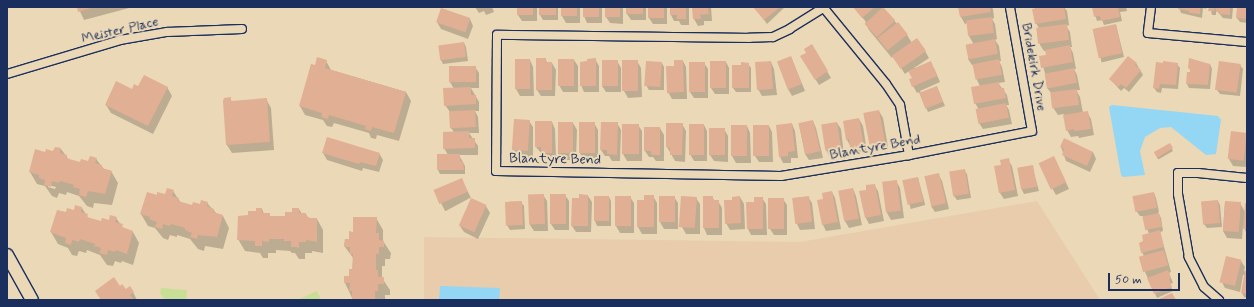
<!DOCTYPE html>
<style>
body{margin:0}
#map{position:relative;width:1254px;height:307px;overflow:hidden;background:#ebd8b6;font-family:Mynerve,sans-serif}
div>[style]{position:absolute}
.built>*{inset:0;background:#e8ccac}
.green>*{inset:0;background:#c8df95}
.water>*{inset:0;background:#93d7f5}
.shadow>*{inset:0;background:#0003;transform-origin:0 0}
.building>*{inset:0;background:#e1af93;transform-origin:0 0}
.roads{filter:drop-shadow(1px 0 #1b2f5e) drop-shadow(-1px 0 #1b2f5e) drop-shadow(0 1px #1b2f5e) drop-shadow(0 -1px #1b2f5e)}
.minor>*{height:8px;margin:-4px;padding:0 4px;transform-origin:4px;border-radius:4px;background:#ebd8b6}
.secondary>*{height:12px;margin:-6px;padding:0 6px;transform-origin:6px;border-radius:6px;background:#ebd8b6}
span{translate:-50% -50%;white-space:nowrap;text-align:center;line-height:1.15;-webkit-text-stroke:4px #ebd8b6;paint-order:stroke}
.street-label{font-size:14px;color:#1b2f5e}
.frame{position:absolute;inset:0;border:8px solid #1b2f5e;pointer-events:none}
.scale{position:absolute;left:1108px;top:273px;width:72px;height:18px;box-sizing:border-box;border:2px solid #1b2f5e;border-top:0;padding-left:5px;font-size:12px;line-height:14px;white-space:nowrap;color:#1b2f5e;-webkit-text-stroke:3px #ebd8b6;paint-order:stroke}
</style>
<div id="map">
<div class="built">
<div style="clip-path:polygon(1037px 201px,1100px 300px,424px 300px,424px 237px,800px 242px)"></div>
</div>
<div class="green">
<div style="clip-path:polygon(161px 288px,187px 290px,186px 300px,165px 300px,160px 293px)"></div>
<div style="clip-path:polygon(317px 291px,321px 300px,297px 300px)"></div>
</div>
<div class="water">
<div style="clip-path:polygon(1112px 105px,1218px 116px,1221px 120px,1216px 154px,1206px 155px,1171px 127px,1160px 128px,1145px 137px,1140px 151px,1145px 175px,1123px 177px,1121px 175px,1109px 107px)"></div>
<div style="clip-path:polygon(440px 286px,500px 288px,499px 300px,439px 300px)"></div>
</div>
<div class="shadow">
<div style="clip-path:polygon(78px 7px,133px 7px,84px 20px)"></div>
<div style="clip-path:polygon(475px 7px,492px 7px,494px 12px,486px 15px,484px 11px,479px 13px)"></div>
<div style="clip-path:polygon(518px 7px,537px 7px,537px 21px,522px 21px,518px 15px)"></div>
<div style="clip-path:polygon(540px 7px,558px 7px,558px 20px,543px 20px,540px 15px)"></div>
<div style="clip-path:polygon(562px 7px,580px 7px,580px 23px,566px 23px,562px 16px)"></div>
<div style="clip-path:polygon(584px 7px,602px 7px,602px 23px,587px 23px,584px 16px)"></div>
<div style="clip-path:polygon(606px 7px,623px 7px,623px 24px,610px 23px,606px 17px)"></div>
<div style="clip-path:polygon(627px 7px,646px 7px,646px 20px,631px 20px,627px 14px)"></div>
<div style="clip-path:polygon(649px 7px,667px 7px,667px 24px,653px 24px,649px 18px)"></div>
<div style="clip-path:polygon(671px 7px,689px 7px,689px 25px,681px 25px,679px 21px,674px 21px,671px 15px)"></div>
<div style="clip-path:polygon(693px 7px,711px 7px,712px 21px,704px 21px,704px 25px,698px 26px,694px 19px)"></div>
<div style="clip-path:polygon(755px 7px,785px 7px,767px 24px)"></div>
<div style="clip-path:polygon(854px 7px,882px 7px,907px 35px,912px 43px,925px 51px,929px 58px,914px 68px,934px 68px,940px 82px,920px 91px,921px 93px,937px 87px,945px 106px,928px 112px,919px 92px,917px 93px,913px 86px,913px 79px,909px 71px,905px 74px,893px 56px,892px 58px,869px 30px,865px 23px,866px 22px)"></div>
<div style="clip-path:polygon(959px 7px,991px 7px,993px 9px,994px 18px,992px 19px,995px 24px,997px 39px,995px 40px,999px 46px,1001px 61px,999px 61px,1002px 67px,1005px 82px,998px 83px,1007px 95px,1009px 105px,1006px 105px,1009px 110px,1012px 124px,983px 129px,979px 123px,978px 108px,975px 103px,980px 86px,977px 80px,974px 65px,972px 65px,968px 59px,973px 43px,969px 36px,967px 23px,965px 24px,961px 17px)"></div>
<div style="clip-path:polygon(1035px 7px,1064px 7px,1067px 11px,1069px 25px,1066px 26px,1070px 32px,1072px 47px,1070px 47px,1073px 53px,1076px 69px,1074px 69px,1077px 75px,1080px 90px,1076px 90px,1080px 97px,1083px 113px,1087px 112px,1091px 119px,1094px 135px,1079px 138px,1078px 136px,1071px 137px,1067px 130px,1064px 114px,1058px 115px,1054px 109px,1052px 94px,1047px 88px,1045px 73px,1040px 57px,1047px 56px,1046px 51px,1044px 51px,1040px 45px,1040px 30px,1036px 23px)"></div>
<div style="clip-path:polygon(1093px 7px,1126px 7px,1127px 11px,1120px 12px,1122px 21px,1104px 25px,1102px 20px,1097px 21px)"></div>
<div style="clip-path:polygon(1179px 7px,1206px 7px,1206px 9px,1203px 8px,1202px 18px,1181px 13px)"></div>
<div style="clip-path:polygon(1210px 7px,1233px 7px,1232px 19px,1223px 18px,1216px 10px,1216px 15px,1212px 15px)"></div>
<div style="clip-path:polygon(1238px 7px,1247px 7px,1247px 23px,1240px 22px,1237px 18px)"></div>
<div style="clip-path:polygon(442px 9px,470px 19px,473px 26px,468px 39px,441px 29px,437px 22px)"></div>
<div style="left:1116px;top:25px;width:33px;height:23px;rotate:76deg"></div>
<div style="clip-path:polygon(464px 43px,466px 47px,468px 61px,443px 64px,441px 60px)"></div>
<div style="clip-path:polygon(811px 45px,831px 78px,819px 85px,802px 57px,807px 53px)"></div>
<div style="clip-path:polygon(791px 57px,805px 91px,792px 96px,788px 89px)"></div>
<div style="clip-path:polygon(545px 59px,548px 63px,552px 63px,556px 70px,555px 96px,541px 96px,537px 90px)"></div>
<div style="clip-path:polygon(595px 59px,599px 66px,599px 92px,584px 92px,581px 85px)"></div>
<div style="clip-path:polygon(516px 60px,530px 60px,533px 67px,534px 96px,520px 96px,516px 89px)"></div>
<div style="clip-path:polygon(574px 60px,578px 66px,578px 92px,563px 92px,559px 85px)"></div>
<div style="clip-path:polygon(326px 61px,331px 70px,406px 92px,411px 101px,399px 141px,377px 135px,376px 139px,371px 138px,369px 133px,334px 123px,332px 127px,327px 126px,323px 120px,305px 115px,300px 106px,316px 66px)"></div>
<div style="clip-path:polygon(617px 61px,621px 68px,621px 92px,606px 92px,602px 86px)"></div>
<div style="clip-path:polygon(623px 61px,637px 61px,641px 68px,642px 97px,628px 98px,624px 91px)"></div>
<div style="clip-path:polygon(683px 61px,686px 67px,687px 99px,672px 99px,668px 92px,675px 67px)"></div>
<div style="clip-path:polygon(726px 62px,729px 68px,729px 94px,715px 94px,711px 88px)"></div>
<div style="clip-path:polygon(771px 62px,774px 69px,777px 95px,762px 96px,758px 89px)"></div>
<div style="clip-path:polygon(662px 63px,664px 67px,664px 90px,649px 90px,646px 85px)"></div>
<div style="clip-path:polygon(704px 63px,708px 69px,708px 98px,694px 98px,690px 92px)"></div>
<div style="clip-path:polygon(1136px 63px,1143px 75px,1129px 92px,1124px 88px,1121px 91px,1110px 79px)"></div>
<div style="clip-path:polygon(748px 64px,751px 68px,751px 92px,736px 92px,733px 88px,733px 66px)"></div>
<div style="clip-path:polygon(1177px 64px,1180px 68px,1178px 89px,1162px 88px,1161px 93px,1157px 92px,1154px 88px)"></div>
<div style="clip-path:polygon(1210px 64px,1212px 69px,1210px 89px,1189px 88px,1187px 84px,1192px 74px,1189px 68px)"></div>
<div style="clip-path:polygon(1240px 65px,1243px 69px,1240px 96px,1220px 94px,1217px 90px)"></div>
<div style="clip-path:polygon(450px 67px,475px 67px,479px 73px,479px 88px,471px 88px,479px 102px,479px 111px,475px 111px,478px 117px,479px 133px,469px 133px,478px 146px,478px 155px,459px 155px,465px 166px,465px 174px,440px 174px,438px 170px,448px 155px,444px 148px,454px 132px,451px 128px,450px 112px,445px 105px,454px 89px,450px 82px)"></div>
<div style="clip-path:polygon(167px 87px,172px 96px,153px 134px,111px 113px,106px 105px,132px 90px)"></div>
<div style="clip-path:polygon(230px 98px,232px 102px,266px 99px,271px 108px,274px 150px,232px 153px,227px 145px)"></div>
<div style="clip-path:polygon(879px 111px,883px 118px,888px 147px,873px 150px,870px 143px)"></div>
<div style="clip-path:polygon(859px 119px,863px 126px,867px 152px,855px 154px,847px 140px)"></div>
<div style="clip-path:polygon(514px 120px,529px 121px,533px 127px,533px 157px,518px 157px,514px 150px)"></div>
<div style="clip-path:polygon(813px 121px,816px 128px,823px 158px,809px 160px,805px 154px,799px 124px)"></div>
<div style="clip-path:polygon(552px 122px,555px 129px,556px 159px,546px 159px,536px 147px)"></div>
<div style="clip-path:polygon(573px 123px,577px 130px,576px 160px,562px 160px,558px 153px)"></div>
<div style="clip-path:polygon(594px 123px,598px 130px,598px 160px,583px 159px,580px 153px)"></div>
<div style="clip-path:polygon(617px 123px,621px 130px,620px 161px,612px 161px,609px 156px,605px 156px,601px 150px)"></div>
<div style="clip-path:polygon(837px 123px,841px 129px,844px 155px,830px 157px,826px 150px)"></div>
<div style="clip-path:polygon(682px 124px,686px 131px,685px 162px,675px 161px,667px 147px)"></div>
<div style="clip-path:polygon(792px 124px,795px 131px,798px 158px,791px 158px,791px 163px,783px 163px,780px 157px)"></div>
<div style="clip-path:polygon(623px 125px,638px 125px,642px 131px,642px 161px,627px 161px,623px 154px)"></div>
<div style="clip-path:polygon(704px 125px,707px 131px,707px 161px,694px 161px,690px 154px)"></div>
<div style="clip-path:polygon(747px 126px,750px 133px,751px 163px,736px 163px,732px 156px)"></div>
<div style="clip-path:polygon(769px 126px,772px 132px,773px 162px,759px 162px,755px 156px)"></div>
<div style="clip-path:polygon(660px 128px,664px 135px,664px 161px,656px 161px,653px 157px,649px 157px,645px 151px)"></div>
<div style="clip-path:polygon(724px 129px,728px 136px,728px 162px,714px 161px,710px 155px)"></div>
<div style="clip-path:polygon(1247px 134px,1247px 167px,1233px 166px,1229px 159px)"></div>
<div style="left:1169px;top:144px;width:8px;height:17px;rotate:60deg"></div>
<div style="clip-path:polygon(1061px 147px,1093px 152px,1096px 159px,1090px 172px,1066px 161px)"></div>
<div style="clip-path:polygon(evenodd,61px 149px,69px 160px,80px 163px,96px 159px,104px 169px,111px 171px,118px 183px,112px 205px,94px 203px,93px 208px,87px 206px,79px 196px,67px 192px,66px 195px,59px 193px,57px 198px,52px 196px,45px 186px,37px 184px,30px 172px,36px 151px,46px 154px,61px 149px,48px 185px,56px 187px,55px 189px,48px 187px,48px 185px)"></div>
<div style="clip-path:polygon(323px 153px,379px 153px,383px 160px,379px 172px,363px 168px,362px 171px,327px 160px)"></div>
<div style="clip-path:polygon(1008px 160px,1012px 166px,1018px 196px,1004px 199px,1000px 193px,1002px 165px)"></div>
<div style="clip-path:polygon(1057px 164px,1069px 189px,1056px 195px,1052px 188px)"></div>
<div style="clip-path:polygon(1032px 166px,1039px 191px,1024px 194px,1022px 190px)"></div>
<div style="clip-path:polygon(964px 170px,967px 174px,971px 198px,957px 200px,954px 196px)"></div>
<div style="clip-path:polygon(938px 174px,942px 181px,949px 209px,935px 212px,931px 206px)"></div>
<div style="left:918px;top:178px;width:28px;height:15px;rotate:75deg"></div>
<div style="left:461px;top:179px;width:21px;height:29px;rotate:62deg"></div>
<div style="clip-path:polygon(896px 181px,900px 188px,904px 218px,891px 220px,887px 213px)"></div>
<div style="clip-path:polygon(874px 185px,878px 191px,884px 221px,869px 224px,866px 218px,868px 191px)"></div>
<div style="clip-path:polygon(853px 189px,856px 196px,862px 225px,849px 228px,845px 221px,839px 192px)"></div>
<div style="clip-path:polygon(173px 191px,181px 203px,193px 207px,207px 203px,217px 214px,223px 216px,229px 228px,223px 249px,205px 246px,204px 251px,198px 249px,190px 239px,177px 235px,177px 237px,170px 235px,168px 240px,163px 238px,155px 228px,148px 226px,141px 214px,157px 196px,166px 195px)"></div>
<div style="clip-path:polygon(832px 192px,835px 198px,841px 229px,826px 231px,823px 225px,824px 199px)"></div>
<div style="clip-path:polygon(1154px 193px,1156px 198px,1159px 212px,1158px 212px,1161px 218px,1163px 231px,1160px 232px,1171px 272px,1169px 273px,1173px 283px,1170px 284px,1173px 291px,1157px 298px,1145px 272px,1141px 257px,1144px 256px,1142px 252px,1149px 234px,1143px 216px,1140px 216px,1137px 212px,1134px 198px)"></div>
<div style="clip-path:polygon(543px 195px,547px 201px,548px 231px,534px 231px,530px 225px)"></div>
<div style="clip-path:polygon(565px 195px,569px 201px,569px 230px,555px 230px,551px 224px)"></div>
<div style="clip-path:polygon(588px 196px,592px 202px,591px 232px,576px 232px,572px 226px,579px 199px)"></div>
<div style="clip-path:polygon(653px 196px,657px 203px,657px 234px,642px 234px,638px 227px,645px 201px)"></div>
<div style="clip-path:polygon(595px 197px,609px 197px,611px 201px,611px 226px,597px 226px,595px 221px)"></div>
<div style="clip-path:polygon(616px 197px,630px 197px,634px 203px,634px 233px,620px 233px,616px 226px)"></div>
<div style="clip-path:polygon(660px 197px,674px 197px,678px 203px,678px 229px,664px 229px,660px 222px)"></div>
<div style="clip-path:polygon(704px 197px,712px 197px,715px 201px,718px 201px,722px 208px,722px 235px,707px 235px,704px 228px)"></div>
<div style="clip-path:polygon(740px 197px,744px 204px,745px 229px,730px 230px,726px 223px,733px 201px)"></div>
<div style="clip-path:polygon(808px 197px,812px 203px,815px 229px,800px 230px,797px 224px)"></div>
<div style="clip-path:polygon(682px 198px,696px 198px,700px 204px,700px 234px,686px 234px,682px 227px)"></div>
<div style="clip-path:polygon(762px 198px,766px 204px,767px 235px,751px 235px,748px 229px,755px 203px)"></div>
<div style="clip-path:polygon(783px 199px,787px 205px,787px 235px,774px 235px,770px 229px)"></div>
<div style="clip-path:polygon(1218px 201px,1220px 205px,1222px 227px,1207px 228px,1204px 224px)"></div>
<div style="clip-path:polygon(521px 202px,524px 206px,525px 229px,510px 230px,507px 225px,506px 203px)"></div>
<div style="clip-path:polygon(1225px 202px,1240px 203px,1245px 212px,1247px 204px,1247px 234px,1243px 226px,1242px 239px,1227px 238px,1223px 231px)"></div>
<div style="clip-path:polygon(486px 206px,490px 213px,478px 239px,464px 232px,460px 226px)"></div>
<div style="clip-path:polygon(82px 208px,89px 219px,102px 222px,116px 218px,124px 229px,133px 232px,139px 243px,133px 265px,122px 261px,121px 263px,115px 261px,113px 266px,107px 265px,100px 255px,87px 250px,86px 253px,79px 251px,77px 256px,72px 255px,68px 248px,58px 244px,51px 232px,66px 213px)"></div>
<div style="clip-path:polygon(262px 209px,264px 214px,269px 214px,271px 217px,286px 217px,299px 209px,302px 214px,306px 214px,308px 218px,317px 219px,323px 230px,323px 253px,312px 251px,312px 253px,305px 253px,305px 259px,299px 259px,295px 253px,292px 253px,290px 251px,276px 250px,276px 253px,268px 253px,268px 258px,263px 258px,260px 253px,245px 251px,238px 239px,249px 216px)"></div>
<div style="clip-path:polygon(376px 218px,383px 230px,383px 241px,391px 253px,390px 259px,385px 259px,385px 266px,382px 266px,382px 278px,390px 290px,390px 295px,385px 295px,385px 300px,353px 300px,345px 283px,353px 270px,354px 259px,345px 247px,354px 233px)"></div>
<div style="clip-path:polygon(1241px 261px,1245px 267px,1244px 271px,1247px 272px,1247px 298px,1244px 297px,1242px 293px,1245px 275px,1243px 275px,1240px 292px,1225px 288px,1222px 282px)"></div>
<div style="clip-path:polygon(120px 287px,133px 292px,137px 300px,101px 300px)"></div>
</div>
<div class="building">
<div style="clip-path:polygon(77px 7px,94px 7px,78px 12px)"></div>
<div style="left:517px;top:7px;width:16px;height:8px"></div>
<div style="left:539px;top:7px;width:17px;height:8px"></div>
<div style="left:561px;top:7px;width:16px;height:9px"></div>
<div style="left:583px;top:7px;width:16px;height:10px"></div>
<div style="left:605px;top:7px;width:15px;height:10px"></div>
<div style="left:626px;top:7px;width:17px;height:7px"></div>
<div style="left:648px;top:7px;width:16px;height:11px"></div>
<div style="clip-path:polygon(670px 7px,686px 7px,686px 19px,677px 19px,677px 15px,670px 15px)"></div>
<div style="clip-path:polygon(692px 7px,708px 7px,709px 14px,700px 15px,701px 19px,693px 19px)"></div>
<div style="clip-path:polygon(753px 7px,780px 7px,764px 20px)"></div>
<div style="clip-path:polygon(853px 7px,875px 7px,862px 18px)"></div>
<div style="left:883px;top:7px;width:18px;height:25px;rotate:47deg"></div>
<div style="clip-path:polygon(958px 7px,990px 7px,991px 12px,960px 17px)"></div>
<div style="clip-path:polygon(1042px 7px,1064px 7px,1066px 19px,1035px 24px,1032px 9px)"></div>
<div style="clip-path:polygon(1092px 7px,1118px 7px,1120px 17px,1101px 21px,1100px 16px,1094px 17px)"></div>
<div style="clip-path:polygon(1178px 7px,1200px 7px,1200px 14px,1189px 13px,1189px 11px,1178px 9px)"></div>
<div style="clip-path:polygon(1209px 7px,1230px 7px,1230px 15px,1219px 14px,1220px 12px,1216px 12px,1216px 9px,1214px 8px,1214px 11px,1208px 11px)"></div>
<div style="clip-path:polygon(1237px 7px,1247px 7px,1247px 19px,1236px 18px)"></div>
<div style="left:441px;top:8px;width:31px;height:15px;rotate:19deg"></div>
<div style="left:992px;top:17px;width:16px;height:26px;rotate:83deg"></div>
<div style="left:898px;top:22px;width:16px;height:26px;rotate:52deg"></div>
<div style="left:1067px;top:24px;width:16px;height:31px;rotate:83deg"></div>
<div style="left:1116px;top:24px;width:30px;height:24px;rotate:78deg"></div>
<div style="left:917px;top:38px;width:16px;height:31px;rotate:55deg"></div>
<div style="left:995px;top:39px;width:15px;height:30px;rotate:79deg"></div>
<div style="left:464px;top:42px;width:15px;height:26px;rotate:82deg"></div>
<div style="clip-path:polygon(812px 44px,828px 71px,815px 80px,800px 56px,806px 53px,804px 49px)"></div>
<div style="clip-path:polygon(1070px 45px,1073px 62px,1041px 68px,1039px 56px,1046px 55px,1045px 50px)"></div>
<div style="left:791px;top:56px;width:30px;height:15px;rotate:69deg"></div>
<div style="clip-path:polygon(1128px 56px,1137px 63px,1135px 65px,1141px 70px,1126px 88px,1121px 84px,1118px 87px,1109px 79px)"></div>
<div style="clip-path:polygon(317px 57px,327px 60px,325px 68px,406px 92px,394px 133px,372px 127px,371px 131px,365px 129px,366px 126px,329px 115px,328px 119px,321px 117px,322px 113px,299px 106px,311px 64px,315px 65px)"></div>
<div style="clip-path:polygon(536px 58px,546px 58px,546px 62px,552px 62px,552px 90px,536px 90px)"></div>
<div style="clip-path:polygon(596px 58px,596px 86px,580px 86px,580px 62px,587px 61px,587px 59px)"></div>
<div style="clip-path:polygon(1189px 58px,1210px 64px,1208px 85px,1186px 84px,1187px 72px,1190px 72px,1190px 69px,1188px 68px)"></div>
<div style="left:515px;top:59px;width:15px;height:30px"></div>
<div style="left:558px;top:59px;width:16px;height:27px"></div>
<div style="left:999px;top:59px;width:16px;height:27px;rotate:79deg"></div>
<div style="left:602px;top:60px;width:16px;height:26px"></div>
<div style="left:622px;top:60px;width:16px;height:31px"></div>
<div style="clip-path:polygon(674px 60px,683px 60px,684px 92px,667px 93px,666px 66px,674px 66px)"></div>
<div style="left:646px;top:61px;width:16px;height:25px;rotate:4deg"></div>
<div style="left:710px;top:61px;width:16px;height:27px"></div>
<div style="left:771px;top:61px;width:28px;height:16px;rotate:86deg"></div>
<div style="clip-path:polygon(931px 61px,937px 76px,912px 87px,909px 79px,912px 78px,908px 71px)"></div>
<div style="clip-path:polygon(1163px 61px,1178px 63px,1176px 85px,1160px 84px,1159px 89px,1153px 88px,1156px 62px,1163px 63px)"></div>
<div style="left:1219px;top:61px;width:22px;height:29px;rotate:8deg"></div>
<div style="left:689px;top:62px;width:16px;height:30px"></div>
<div style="clip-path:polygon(741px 62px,749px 63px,749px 88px,732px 88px,732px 65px,741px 65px)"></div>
<div style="left:449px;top:66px;width:27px;height:16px"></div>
<div style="left:1074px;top:68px;width:15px;height:30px;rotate:79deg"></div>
<div style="clip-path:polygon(144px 75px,168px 87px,148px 126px,105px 105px,116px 81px,132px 89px,134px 84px,138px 86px)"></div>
<div style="clip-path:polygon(999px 82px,1000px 88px,1004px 88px,1006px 98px,974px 104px,971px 87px)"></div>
<div style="left:937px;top:86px;width:17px;height:19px;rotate:69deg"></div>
<div style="clip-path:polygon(471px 87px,471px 95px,476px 95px,476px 104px,444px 106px,443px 88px)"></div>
<div style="left:1077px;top:89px;width:16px;height:27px;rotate:83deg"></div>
<div style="clip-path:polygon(231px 97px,231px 101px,267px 98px,270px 142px,226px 145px,223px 101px,224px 98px)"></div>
<div style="left:1006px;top:103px;width:15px;height:31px;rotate:79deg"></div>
<div style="left:475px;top:110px;width:17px;height:26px;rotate:87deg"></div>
<div style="left:879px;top:110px;width:32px;height:16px;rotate:79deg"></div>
<div style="clip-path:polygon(1088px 111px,1091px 129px,1074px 131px,1074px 129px,1066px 131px,1063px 115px)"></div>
<div style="clip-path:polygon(859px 118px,864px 146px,850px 148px,849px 139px,846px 140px,843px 121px)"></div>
<div style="left:514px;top:119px;width:16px;height:31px;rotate:4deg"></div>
<div style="left:813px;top:120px;width:32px;height:15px;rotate:77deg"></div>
<div style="clip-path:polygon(535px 121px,552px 121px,552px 153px,541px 153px,541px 147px,535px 147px)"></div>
<div style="left:558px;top:122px;width:15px;height:31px"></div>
<div style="left:579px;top:122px;width:16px;height:31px"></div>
<div style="clip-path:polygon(601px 122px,618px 122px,617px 155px,607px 154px,607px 150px,600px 150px)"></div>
<div style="left:837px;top:122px;width:26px;height:16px;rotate:81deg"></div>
<div style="clip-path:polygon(666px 123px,683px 123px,682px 155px,670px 155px,670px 148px,666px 147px)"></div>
<div style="clip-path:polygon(792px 123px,795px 151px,788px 152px,788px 156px,779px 157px,776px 125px)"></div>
<div style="left:622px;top:124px;width:17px;height:30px"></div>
<div style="left:689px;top:124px;width:15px;height:31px"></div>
<div style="left:731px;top:125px;width:16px;height:31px"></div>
<div style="left:753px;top:125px;width:16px;height:31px"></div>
<div style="clip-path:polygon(644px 127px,660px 127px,660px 155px,651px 155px,651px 151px,644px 151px)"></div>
<div style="left:709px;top:128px;width:16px;height:27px"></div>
<div style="clip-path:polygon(469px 131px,469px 138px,475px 138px,475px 148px,443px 149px,443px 132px)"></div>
<div style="left:1231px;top:131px;width:16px;height:28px;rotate:7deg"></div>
<div style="clip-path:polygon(327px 137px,380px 153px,376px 166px,360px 162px,359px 164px,322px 153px)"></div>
<div style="clip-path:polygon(1064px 138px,1093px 152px,1087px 166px,1062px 155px,1064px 149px,1060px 147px)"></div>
<div style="clip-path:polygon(1170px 143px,1173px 148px,1157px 158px,1154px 152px)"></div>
<div style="clip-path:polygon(55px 147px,61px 148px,60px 153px,67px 155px,66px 158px,80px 162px,81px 159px,88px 161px,90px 156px,97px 158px,95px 163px,102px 165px,102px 168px,112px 171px,105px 194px,88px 191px,86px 197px,79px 195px,80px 189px,73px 187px,74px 185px,60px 181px,59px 183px,52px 181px,51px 187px,44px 185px,45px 180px,39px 178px,39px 175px,29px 172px,35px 149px,45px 152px,46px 149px,53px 151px)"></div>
<div style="clip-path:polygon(437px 154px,460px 154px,460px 161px,463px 161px,464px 170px,437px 170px)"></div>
<div style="left:1054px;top:156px;width:29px;height:17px;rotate:65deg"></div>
<div style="clip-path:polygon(1009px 158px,1015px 190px,999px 193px,994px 166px,1001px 165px,1000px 160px)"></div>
<div style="left:1033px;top:165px;width:22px;height:16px;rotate:80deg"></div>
<div style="left:965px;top:169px;width:25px;height:16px;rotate:81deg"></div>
<div style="left:939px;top:173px;width:31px;height:15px;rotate:77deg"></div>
<div style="left:918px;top:177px;width:25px;height:16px;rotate:78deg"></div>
<div style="left:462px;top:178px;width:15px;height:31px;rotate:67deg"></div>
<div style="left:897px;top:180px;width:31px;height:15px;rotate:83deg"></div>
<div style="clip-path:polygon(875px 184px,881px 215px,865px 218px,859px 191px,866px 190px,866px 185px)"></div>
<div style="clip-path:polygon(167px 188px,174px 190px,172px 196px,179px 198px,178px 201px,192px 205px,193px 202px,200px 204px,201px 200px,208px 202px,207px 206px,214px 209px,213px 212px,223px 215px,217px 237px,198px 235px,197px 239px,190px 237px,192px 233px,185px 230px,185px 228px,171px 224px,170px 226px,163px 224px,162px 229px,155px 227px,157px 222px,149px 219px,150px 217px,140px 214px,147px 192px,157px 195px,157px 192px,165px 194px)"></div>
<div style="left:853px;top:188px;width:31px;height:15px;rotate:79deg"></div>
<div style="clip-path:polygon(832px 191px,838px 222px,822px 225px,817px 200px,823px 199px,822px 193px)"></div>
<div style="left:1154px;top:192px;width:16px;height:22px;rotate:79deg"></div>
<div style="left:544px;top:194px;width:30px;height:16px;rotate:88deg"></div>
<div style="left:550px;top:194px;width:16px;height:30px"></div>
<div style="clip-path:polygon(579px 194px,588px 195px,588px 226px,571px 226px,572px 198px,579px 198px)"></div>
<div style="clip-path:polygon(644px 195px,654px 195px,654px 227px,637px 227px,637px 200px,644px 200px)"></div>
<div style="left:594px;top:196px;width:15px;height:25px"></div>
<div style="left:615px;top:196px;width:16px;height:30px"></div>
<div style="left:659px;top:196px;width:16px;height:26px"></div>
<div style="left:681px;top:196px;width:16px;height:31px;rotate:4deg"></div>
<div style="clip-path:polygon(703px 196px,713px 196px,713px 200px,719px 200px,719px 228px,703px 228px)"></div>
<div style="clip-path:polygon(740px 196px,741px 223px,725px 224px,724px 200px,732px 200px,732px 197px)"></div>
<div style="left:809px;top:196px;width:26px;height:17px;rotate:83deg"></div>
<div style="clip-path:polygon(754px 197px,763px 197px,763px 229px,747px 229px,746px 202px,754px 202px)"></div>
<div style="left:471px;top:198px;width:17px;height:30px;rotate:24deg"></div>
<div style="left:768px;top:198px;width:16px;height:31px"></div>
<div style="left:1218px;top:200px;width:23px;height:17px;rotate:85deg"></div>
<div style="left:522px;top:201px;width:24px;height:17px;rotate:88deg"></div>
<div style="left:1225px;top:201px;width:16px;height:30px;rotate:4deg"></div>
<div style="clip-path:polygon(1245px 203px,1247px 203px,1247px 229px,1243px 229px)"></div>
<div style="clip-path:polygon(75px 205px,82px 207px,81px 212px,88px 214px,87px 217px,101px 221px,102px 218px,109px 220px,110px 215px,117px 217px,115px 222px,123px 224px,122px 227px,133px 231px,127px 254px,116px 250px,115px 252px,108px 250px,107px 255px,99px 253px,101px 248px,94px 246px,95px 244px,80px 239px,79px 242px,72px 240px,71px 245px,65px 243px,66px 238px,50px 232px,57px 210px,66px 212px,67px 208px,74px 210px)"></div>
<div style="clip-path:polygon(256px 208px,262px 208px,262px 213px,270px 213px,270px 216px,285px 216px,285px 212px,292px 212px,292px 208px,299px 208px,299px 213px,306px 213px,306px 216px,310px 218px,317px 218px,317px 242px,306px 240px,306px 242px,299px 242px,299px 248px,296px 247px,291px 247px,291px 241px,284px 241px,284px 239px,269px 239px,269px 242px,262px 241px,262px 246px,255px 246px,255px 241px,237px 240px,238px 216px,248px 215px,248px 211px,256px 211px)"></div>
<div style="left:1159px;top:213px;width:14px;height:17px;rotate:78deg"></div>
<div style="clip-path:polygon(353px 217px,377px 217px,376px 233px,379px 233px,379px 240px,384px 241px,384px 247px,379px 247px,379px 254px,376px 254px,376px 270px,378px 270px,378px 277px,384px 277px,384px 284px,378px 284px,378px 291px,375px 291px,375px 300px,352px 300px,352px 291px,349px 291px,350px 283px,344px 283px,344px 276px,349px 276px,349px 269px,352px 269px,353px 254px,350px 254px,350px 247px,344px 247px,344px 244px,345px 239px,349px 239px,349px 231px,353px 232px)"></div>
<div style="clip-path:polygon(1160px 230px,1164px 247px,1141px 253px,1139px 243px,1143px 241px,1142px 235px)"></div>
<div style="left:1164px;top:250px;width:16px;height:26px;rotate:75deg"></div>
<div style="left:1226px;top:256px;width:16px;height:27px;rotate:14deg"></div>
<div style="clip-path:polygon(1168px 270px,1171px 278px,1169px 279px,1172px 287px,1154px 294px,1147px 278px)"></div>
<div style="clip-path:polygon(1245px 271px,1247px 271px,1247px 294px,1241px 293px)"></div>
<div style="clip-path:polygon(114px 277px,120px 286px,122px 284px,126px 289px,130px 286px,134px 292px,130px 295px,134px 300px,101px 300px,95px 291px)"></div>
<div style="clip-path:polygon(1172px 293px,1176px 300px,1157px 300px)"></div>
</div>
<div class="roads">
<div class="minor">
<div style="left:823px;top:7px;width:99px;rotate:50.7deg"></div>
<div style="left:886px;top:84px;width:25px;rotate:56deg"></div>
<div style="left:900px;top:105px;width:51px;rotate:79.8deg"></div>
<div style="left:1151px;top:7px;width:26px;rotate:97deg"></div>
<div style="left:1148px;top:33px;width:99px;rotate:5.2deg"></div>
<div style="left:823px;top:8px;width:39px;rotate:148deg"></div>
<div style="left:790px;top:29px;width:19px;rotate:155deg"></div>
<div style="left:773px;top:37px;width:24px;rotate:178deg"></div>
<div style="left:749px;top:38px;width:252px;rotate:-179.3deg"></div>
<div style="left:497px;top:35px;width:136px;rotate:90.4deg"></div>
<div style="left:496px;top:171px;width:285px;rotate:1deg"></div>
<div style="left:781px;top:176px;width:130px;rotate:-9.3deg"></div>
<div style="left:909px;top:155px;width:125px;rotate:-11deg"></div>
<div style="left:1032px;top:131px;width:126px;rotate:-100.1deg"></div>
<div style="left:7px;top:74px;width:118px;rotate:-16.7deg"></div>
<div style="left:120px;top:40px;width:48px;rotate:-9.7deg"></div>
<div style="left:167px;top:32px;width:75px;rotate:-2.3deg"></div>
<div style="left:1219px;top:300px;width:20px;rotate:-139deg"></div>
<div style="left:1204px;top:287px;width:34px;rotate:-117deg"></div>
<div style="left:1189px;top:257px;width:64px;rotate:-99.9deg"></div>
<div style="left:1178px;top:194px;width:21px;rotate:-90deg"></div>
<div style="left:1178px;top:173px;width:20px"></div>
<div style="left:1198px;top:173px;width:49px;rotate:5.8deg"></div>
</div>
<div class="secondary">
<div style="left:7px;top:255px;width:51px;rotate:60.9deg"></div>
</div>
</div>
<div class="street-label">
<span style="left:120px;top:30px;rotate:-13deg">Meister Place</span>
<span style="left:1034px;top:67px;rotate:80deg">Bridekirk Drive</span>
<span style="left:875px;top:147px;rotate:-10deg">Blantyre Bend</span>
<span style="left:555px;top:159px;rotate:1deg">Blantyre Bend</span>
</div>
<div class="frame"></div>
<div class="scale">50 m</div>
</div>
